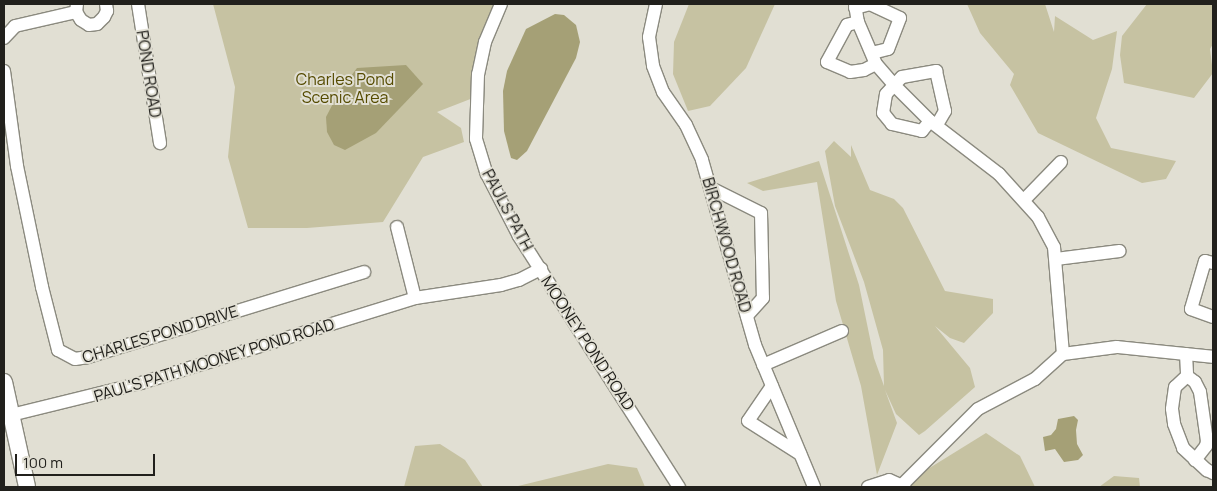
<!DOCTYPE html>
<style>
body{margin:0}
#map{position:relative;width:1217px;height:491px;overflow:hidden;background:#e1dfd3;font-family:Manrope,sans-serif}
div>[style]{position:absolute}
.green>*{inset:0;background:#c6c2a2}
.water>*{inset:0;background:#a5a076}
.roads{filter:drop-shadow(1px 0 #8b8a7f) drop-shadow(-1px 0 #8b8a7f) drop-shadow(0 1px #8b8a7f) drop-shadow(0 -1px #8b8a7f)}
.minor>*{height:12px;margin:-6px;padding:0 6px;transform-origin:6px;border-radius:6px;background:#fff}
.major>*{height:16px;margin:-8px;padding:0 8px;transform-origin:8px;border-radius:8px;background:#fff}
span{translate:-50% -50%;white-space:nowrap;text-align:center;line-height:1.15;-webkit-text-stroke:4px #e1dfd3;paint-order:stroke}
.street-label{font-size:16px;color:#21201c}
.park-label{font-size:16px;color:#554b00}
.frame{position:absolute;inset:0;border:5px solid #21201c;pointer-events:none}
.scale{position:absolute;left:15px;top:454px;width:140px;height:22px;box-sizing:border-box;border:2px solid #21201c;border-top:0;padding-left:6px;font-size:15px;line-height:18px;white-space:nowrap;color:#21201c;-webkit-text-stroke:4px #e1dfd3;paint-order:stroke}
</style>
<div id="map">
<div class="green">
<div style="clip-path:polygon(213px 4px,501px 4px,473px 98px,437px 112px,461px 128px,464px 142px,423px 157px,383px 222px,307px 228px,248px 228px,228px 157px,235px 87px)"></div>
<div style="clip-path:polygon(689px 4px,775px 4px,746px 68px,710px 106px,688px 111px,673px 74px,674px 42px)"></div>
<div style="clip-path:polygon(967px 4px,1045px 4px,1054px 32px,1055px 16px,1093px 40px,1117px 31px,1112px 69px,1096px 118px,1111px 148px,1176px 161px,1166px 179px,1142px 183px,1038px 133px,1010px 85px,1014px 74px,980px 33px)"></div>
<div style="clip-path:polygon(1147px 4px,1213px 4px,1213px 44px,1210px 49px,1213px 73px,1194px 98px,1124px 83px,1120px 55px,1122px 36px)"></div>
<div style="clip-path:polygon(834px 141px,851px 157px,851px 145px,870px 190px,894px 199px,903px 208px,945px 291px,993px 299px,993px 313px,964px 343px,950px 338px,935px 326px,970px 368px,975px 387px,925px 431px,919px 435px,896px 414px,885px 390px,897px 423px,877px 475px,861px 386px,836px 301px,817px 182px,763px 191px,747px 183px,819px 161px,859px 285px,874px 358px,884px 386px,883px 350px,864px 282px,835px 206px,825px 151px)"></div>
<div style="clip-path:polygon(986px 433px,1020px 456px,1035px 487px,904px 487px,902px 485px)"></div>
<div style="clip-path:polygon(440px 444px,465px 460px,483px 487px,404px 487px,415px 446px)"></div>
<div style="clip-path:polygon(608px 464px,637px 468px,645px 487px,514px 487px)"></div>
<div style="clip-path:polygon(1114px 476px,1139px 478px,1140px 487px,1099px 487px)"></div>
</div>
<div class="water">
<div style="clip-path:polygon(555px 14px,564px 15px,576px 25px,580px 42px,576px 58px,527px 151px,517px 160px,511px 158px,504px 131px,503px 91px,507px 71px,526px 29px)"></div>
<div style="clip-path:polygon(406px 65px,423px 84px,376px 133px,345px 150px,334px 145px,327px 132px,326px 117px,339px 92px,357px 68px)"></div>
<div style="clip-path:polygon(1074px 416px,1078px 420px,1076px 430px,1077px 444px,1083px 455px,1078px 460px,1064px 462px,1055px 449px,1045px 451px,1043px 437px,1051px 435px,1056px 429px,1058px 419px)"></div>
</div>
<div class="roads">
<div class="minor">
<div style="left:77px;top:4px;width:8px;rotate:97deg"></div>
<div style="left:76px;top:12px;width:9px;rotate:58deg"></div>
<div style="left:81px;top:20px;width:9px;rotate:32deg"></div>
<div style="left:89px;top:25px;width:8px;rotate:-7deg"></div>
<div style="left:97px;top:24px;width:10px;rotate:-45deg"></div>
<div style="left:104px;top:17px;width:7px;rotate:-63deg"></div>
<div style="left:107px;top:11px;width:7px;rotate:-98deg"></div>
<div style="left:138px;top:4px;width:141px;rotate:81deg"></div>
<div style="left:501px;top:4px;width:41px;rotate:112.8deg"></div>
<div style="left:485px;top:42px;width:33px;rotate:102deg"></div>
<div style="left:478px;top:74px;width:65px;rotate:91.8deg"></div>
<div style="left:476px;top:139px;width:37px;rotate:73deg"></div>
<div style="left:487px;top:174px;width:70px;rotate:62.7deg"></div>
<div style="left:519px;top:236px;width:298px;rotate:57.5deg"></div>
<div style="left:656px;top:4px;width:34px;rotate:102deg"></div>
<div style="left:649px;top:37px;width:29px;rotate:82deg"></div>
<div style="left:653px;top:66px;width:28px;rotate:69deg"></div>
<div style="left:663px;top:92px;width:40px;rotate:55.1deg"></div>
<div style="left:686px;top:125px;width:38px;rotate:65deg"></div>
<div style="left:702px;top:160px;width:192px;rotate:74deg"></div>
<div style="left:755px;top:345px;width:154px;rotate:67.4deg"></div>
<div style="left:855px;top:4px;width:18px;rotate:81deg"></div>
<div style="left:858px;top:22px;width:46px;rotate:66.8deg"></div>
<div style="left:876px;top:64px;width:28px;rotate:49deg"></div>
<div style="left:894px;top:85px;width:51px;rotate:45deg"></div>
<div style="left:930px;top:121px;width:87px;rotate:37.5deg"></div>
<div style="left:999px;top:174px;width:58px;rotate:47.8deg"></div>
<div style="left:1038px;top:217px;width:34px;rotate:62deg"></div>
<div style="left:1054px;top:247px;width:107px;rotate:85.2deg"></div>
<div style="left:855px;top:8px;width:16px;rotate:-15deg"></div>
<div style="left:870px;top:4px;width:33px;rotate:25deg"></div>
<div style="left:900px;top:18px;width:33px;rotate:111deg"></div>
<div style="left:888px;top:49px;width:16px;rotate:166deg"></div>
<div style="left:858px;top:22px;width:11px;rotate:165deg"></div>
<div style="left:847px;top:25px;width:42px;rotate:118.4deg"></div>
<div style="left:827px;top:62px;width:25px;rotate:23deg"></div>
<div style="left:850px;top:72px;width:14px;rotate:-8deg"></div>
<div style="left:864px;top:70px;width:13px;rotate:-27deg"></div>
<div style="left:4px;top:38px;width:16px;rotate:-47deg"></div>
<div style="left:15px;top:26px;width:63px;rotate:-12.9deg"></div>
<div style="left:4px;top:71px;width:96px;rotate:82.2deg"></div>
<div style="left:17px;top:166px;width:124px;rotate:78.3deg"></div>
<div style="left:42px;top:287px;width:65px;rotate:75.7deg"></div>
<div style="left:58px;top:350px;width:19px;rotate:28deg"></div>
<div style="left:75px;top:359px;width:13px;rotate:-9deg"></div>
<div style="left:88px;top:357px;width:289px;rotate:-17.1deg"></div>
<div style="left:930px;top:121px;width:13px;rotate:129deg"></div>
<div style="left:922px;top:131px;width:31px;rotate:-167deg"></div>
<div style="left:892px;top:124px;width:14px;rotate:-129deg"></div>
<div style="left:883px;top:113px;width:19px;rotate:-81deg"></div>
<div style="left:886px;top:94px;width:23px;rotate:-47deg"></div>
<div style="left:902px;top:77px;width:35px;rotate:-10deg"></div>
<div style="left:936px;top:71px;width:41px;rotate:77.3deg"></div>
<div style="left:945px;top:111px;width:16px;rotate:120deg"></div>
<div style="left:711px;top:188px;width:56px;rotate:26.6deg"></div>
<div style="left:761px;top:213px;width:85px;rotate:88.7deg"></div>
<div style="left:763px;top:298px;width:24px;rotate:132deg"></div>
<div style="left:1024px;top:200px;width:53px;rotate:-45.8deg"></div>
<div style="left:397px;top:227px;width:73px;rotate:75.8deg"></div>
<div style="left:1056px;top:259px;width:64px;rotate:-7.2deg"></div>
<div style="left:1213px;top:263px;width:8px;rotate:-166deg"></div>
<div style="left:1205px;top:261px;width:50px;rotate:106.3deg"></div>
<div style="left:1191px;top:309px;width:23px;rotate:20deg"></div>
<div style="left:1186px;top:354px;width:22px;rotate:87deg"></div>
<div style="left:1187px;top:376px;width:10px;rotate:37deg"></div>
<div style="left:1195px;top:382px;width:11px;rotate:63deg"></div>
<div style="left:1200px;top:392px;width:49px;rotate:81.9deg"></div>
<div style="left:1207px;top:441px;width:5px;rotate:101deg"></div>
<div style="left:1206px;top:446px;width:18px;rotate:128deg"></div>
<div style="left:763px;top:365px;width:86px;rotate:-23.3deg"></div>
<div style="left:1187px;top:376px;width:16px;rotate:137deg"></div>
<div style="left:1175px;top:387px;width:22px;rotate:98deg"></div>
<div style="left:1172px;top:409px;width:15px;rotate:82deg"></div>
<div style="left:1174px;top:424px;width:26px;rotate:69deg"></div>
<div style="left:1183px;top:448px;width:33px;rotate:43deg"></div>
<div style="left:1207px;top:470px;width:7px;rotate:27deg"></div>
<div style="left:772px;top:386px;width:42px;rotate:124.4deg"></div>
<div style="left:748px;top:421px;width:62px;rotate:32.4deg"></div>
<div style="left:11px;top:415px;width:134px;rotate:-13.8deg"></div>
<div style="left:141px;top:383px;width:287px;rotate:-17.2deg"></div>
<div style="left:415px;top:298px;width:87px;rotate:-8.6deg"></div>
<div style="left:501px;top:285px;width:19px;rotate:-16deg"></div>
<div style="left:519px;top:280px;width:25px;rotate:-27deg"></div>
<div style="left:902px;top:485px;width:107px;rotate:-45deg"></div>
<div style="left:978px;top:409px;width:64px;rotate:-27.8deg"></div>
<div style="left:1035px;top:379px;width:38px;rotate:-42deg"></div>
<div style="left:1063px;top:354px;width:54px;rotate:-7.4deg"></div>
<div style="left:1117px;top:347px;width:97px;rotate:5.9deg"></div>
<div style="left:868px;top:487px;width:22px;rotate:-18deg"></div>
<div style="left:889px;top:480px;width:17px;rotate:24deg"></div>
</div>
<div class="major">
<div style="left:4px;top:382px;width:107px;rotate:77.6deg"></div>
</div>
</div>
<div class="street-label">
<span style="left:149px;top:74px;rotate:81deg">POND ROAD</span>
<span style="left:508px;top:210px;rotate:62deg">PAULS PATH</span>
<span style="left:727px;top:245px;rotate:74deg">BIRCHWOOD ROAD</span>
<span style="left:160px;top:334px;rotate:-17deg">CHARLES POND DRIVE</span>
<span style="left:588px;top:343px;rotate:57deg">MOONEY POND ROAD</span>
<span style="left:214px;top:360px;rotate:-17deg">PAUL'S PATH MOONEY POND ROAD</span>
</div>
<div class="park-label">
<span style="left:345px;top:88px">Charles Pond<br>Scenic Area</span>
</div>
<div class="frame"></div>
<div class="scale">100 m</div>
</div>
